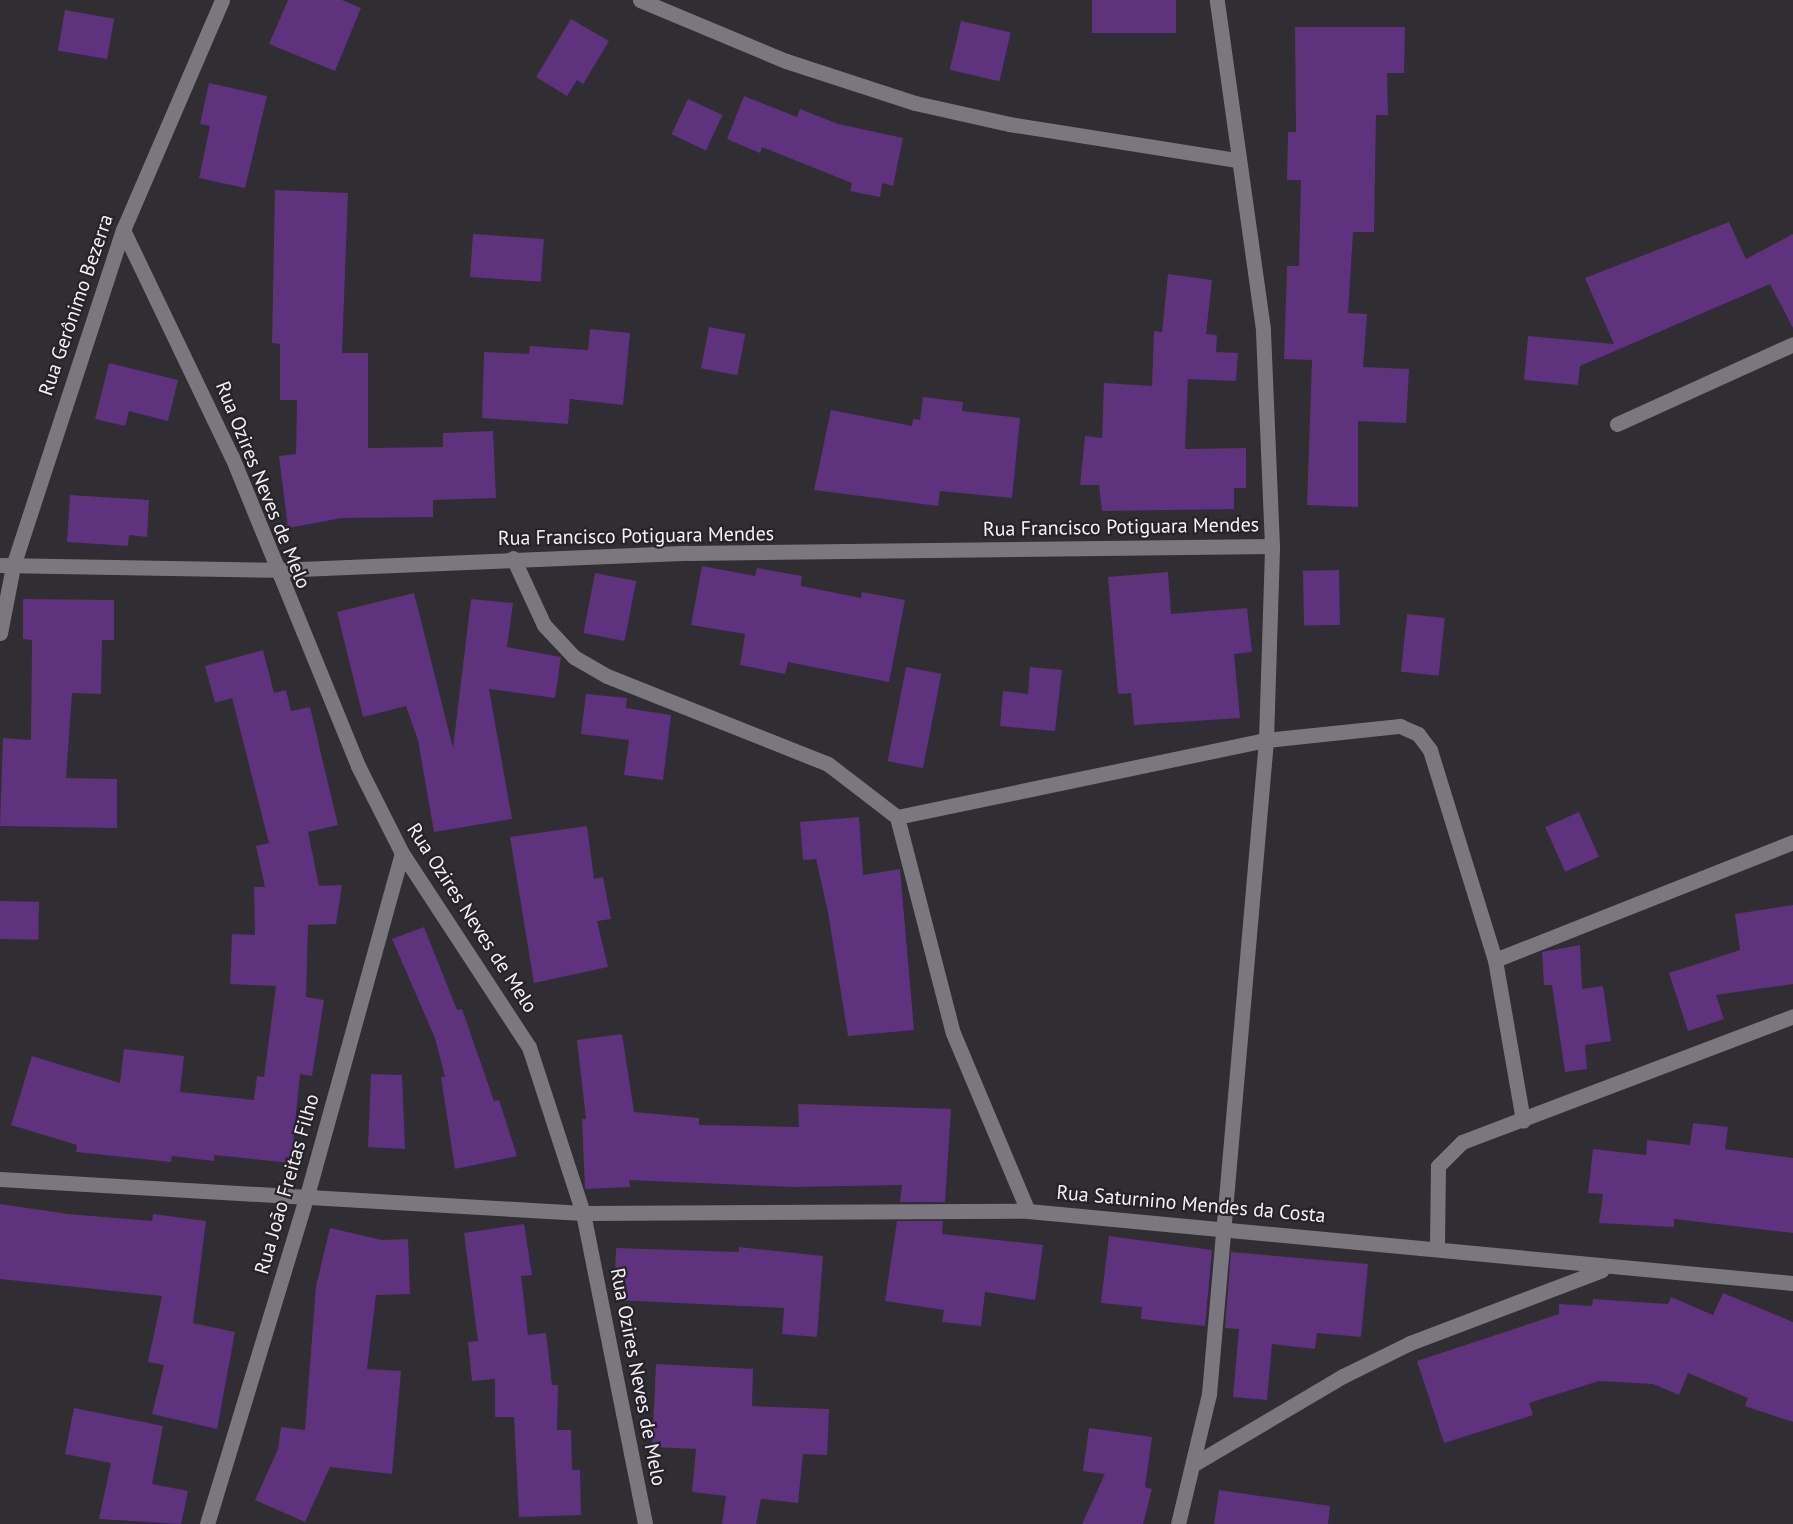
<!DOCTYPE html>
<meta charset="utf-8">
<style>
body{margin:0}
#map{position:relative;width:1793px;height:1524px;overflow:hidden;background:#302d33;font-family:"PT Sans",sans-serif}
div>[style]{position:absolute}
.building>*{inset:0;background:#5e327d;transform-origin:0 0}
.minor>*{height:15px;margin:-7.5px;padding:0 7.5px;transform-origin:7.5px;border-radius:7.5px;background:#7b777f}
span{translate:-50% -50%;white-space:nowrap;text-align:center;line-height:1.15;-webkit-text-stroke:4.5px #262329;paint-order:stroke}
.street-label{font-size:20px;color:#f4f1f6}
</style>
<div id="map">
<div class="building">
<div style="clip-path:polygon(288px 0,342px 0,361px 8px,335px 71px,269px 44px)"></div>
<div style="left:1092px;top:0;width:84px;height:33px"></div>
<div style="left:65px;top:10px;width:50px;height:41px;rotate:10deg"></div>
<div style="clip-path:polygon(571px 19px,609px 41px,583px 84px,577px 80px,567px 96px,536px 77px)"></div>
<div style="left:961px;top:21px;width:51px;height:50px;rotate:13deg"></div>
<div style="clip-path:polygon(1295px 27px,1405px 27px,1404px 73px,1387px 73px,1388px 115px,1376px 115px,1374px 232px,1353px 232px,1348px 313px,1367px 314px,1363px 367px,1409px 369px,1406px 423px,1358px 421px,1358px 507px,1307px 505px,1312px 360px,1284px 359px,1287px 266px,1299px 266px,1301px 180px,1287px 180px,1288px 132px,1296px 132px)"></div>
<div style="clip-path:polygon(209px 83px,267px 96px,245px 188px,199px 178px,210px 126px,200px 124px)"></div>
<div style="clip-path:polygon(744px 96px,797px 117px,800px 109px,838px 124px,903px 138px,893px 186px,882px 183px,880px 197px,850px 191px,852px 183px,762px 147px,760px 153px,727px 139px)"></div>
<div style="left:688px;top:99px;width:38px;height:39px;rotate:25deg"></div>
<div style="clip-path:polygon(275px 190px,348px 193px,342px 353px,368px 353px,368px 448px,443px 447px,443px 433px,493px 431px,496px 498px,433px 500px,433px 517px,342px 518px,288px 528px,279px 456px,296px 454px,297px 400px,280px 400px,280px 344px,272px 343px)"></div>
<div style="clip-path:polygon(1729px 222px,1746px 259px,1793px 234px,1793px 328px,1770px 284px,1580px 366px,1578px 385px,1524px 380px,1528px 336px,1614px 344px,1585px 278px)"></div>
<div style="left:473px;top:234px;width:71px;height:43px;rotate:4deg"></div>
<div style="clip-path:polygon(1168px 274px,1212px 280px,1206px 334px,1217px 335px,1216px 352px,1238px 353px,1236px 381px,1188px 379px,1185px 449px,1246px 448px,1246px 488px,1234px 488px,1234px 509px,1102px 511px,1099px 485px,1080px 485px,1085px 436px,1102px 438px,1104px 383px,1152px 386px,1154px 331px,1162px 332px)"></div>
<div style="left:709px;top:327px;width:37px;height:42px;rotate:11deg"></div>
<div style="clip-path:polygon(590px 329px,630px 333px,623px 405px,570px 399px,568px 424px,482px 418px,484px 352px,529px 354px,530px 346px,588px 350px)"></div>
<div style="clip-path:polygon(109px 363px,178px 380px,168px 421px,129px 411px,125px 426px,95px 419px)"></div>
<div style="clip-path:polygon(923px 397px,963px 402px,962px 411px,1020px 418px,1012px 498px,940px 491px,938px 506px,814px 490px,831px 410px,912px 426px,913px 419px,920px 420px)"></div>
<div style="clip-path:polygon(70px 495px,149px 500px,147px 537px,129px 535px,128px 546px,67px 542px)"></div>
<div style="clip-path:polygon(702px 566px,755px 576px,757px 568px,802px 576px,801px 586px,861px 598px,862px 592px,905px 600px,889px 682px,788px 662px,785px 674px,740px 665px,745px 634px,691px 625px)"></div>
<div style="left:1339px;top:570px;width:55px;height:36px;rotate:89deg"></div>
<div style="clip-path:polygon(1168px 572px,1171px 614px,1247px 608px,1252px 652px,1234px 654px,1240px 718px,1134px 725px,1131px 693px,1118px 694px,1108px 577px)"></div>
<div style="left:595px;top:573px;width:42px;height:61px;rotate:11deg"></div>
<div style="clip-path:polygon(414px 593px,453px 748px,471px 599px,513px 603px,507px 647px,561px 657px,555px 698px,489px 689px,512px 819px,434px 832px,418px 740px,406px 706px,363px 717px,337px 612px)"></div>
<div style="clip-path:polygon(23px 599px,114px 600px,114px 640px,102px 640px,101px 694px,72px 693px,66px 778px,117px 779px,117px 828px,0 826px,3px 738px,31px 740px,32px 640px,23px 639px)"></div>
<div style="left:1407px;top:614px;width:38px;height:58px;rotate:6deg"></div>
<div style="clip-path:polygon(263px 650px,274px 693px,286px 690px,291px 711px,310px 707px,338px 825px,308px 832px,319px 886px,342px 885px,336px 924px,308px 925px,306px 997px,324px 1000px,312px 1076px,300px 1074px,291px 1163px,214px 1155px,214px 1161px,172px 1156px,171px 1162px,76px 1152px,77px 1145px,11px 1125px,32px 1056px,120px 1083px,124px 1049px,184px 1056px,180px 1092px,254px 1100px,257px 1076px,264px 1077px,276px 986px,230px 984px,232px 934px,255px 935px,254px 887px,265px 887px,256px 846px,269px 843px,232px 698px,215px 703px,205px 666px)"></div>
<div style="left:906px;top:667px;width:36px;height:96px;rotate:11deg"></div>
<div style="clip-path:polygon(1030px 667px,1062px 670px,1055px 731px,1000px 726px,1003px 691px,1028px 694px)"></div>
<div style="clip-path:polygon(586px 694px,627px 698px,626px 708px,671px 715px,663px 780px,624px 775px,629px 740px,581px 734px)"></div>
<div style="left:1579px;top:812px;width:49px;height:37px;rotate:66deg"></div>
<div style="clip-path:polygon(859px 817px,863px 875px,900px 869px,914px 1030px,848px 1036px,828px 912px,816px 859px,803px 860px,800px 822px)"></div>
<div style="clip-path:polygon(587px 826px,594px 879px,603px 877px,611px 919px,597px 921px,608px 967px,534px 983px,510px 837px)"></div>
<div style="left:0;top:901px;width:39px;height:38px;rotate:1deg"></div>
<div style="clip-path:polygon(1793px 905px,1793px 984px,1716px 995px,1724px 1019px,1688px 1031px,1669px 973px,1740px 950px,1735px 914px)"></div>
<div style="clip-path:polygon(424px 927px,457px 1010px,462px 1009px,494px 1101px,499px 1100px,517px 1156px,455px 1169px,441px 1077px,445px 1077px,435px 1038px,392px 939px)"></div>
<div style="clip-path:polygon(1580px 945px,1582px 989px,1603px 986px,1611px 1041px,1585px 1045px,1587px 1069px,1565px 1072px,1552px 985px,1544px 985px,1542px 952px)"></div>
<div style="clip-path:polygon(622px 1034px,634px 1112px,699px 1118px,699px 1125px,799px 1127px,798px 1104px,951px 1109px,945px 1202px,900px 1202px,902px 1185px,792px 1187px,629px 1180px,630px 1187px,585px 1189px,582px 1119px,586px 1119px,577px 1040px)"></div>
<div style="clip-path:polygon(371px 1074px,402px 1075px,405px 1149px,368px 1147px)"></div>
<div style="clip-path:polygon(1693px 1123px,1728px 1127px,1725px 1149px,1793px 1158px,1793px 1233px,1674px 1219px,1674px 1227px,1599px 1223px,1603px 1194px,1588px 1193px,1593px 1149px,1646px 1155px,1647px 1140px,1690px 1145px)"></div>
<div style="clip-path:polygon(0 1204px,68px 1214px,152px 1221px,153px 1214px,206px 1221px,193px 1323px,235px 1332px,217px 1429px,152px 1414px,164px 1365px,148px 1362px,162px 1296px,0 1279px)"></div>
<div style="clip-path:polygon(897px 1221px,943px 1221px,942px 1234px,1043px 1245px,1035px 1300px,985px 1292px,981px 1326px,942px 1322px,944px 1310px,885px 1301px)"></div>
<div style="clip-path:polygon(524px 1224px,532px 1275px,521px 1276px,528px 1335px,546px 1333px,552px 1385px,558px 1385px,557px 1430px,571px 1430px,572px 1470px,580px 1470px,581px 1515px,519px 1517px,514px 1417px,495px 1417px,495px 1379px,472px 1381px,468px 1342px,478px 1341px,464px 1233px)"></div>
<div style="clip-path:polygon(330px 1228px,382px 1240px,408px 1239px,410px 1294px,376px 1295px,367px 1369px,401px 1371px,392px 1474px,330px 1467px,305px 1522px,255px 1500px,278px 1449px,281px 1427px,305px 1430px,316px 1286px)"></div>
<div style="clip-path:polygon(1109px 1236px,1212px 1250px,1205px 1326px,1141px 1319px,1142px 1307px,1101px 1303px)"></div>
<div style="clip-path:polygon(739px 1247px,823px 1256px,817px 1337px,782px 1334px,784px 1308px,614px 1300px,616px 1248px,739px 1252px)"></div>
<div style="clip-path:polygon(1231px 1252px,1368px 1264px,1361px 1337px,1317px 1333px,1315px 1349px,1272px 1344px,1267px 1400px,1233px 1397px,1239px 1329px,1225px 1328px)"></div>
<div style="clip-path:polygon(1723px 1293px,1793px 1322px,1793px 1422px,1745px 1406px,1748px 1398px,1688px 1373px,1679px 1395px,1653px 1384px,1599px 1381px,1529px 1403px,1533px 1415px,1444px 1443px,1417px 1361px,1559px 1314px,1559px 1304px,1592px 1306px,1593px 1299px,1668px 1304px,1671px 1297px,1713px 1315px)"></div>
<div style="clip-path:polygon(656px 1364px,753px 1369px,752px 1406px,829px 1409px,827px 1455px,803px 1454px,798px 1503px,761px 1499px,756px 1524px,722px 1524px,726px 1496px,692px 1492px,696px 1449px,652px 1447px)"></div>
<div style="clip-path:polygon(74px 1408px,163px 1426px,152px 1484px,188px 1491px,181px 1524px,99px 1519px,111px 1463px,65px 1454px)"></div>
<div style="clip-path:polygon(1089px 1428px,1152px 1437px,1145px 1487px,1152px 1489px,1143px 1524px,1082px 1524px,1105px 1474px,1083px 1471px)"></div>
<div style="clip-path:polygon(1219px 1490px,1330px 1506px,1328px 1524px,1214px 1524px)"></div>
</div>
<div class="minor">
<div style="left:640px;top:0;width:158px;rotate:22.7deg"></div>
<div style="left:786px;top:61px;width:136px;rotate:18deg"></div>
<div style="left:915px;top:103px;width:96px;rotate:12.6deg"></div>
<div style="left:1009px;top:124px;width:231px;rotate:9deg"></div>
<div style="left:123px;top:230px;width:252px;rotate:64.4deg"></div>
<div style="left:232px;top:457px;width:334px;rotate:67.8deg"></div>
<div style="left:358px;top:766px;width:97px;rotate:63.2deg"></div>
<div style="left:402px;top:853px;width:232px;rotate:56.8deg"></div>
<div style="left:529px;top:1047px;width:175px;rotate:72deg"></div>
<div style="left:583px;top:1213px;width:317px;rotate:78.7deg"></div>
<div style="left:1617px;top:424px;width:193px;rotate:-24.4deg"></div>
<div style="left:513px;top:558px;width:74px;rotate:65.2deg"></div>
<div style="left:544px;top:625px;width:44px;rotate:46.8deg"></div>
<div style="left:574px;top:657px;width:38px;rotate:30deg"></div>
<div style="left:607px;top:676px;width:238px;rotate:21.7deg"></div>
<div style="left:828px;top:764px;width:87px;rotate:37.5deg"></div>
<div style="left:897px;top:817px;width:223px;rotate:75.5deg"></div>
<div style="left:953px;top:1033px;width:193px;rotate:67.2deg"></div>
<div style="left:0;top:565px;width:276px;rotate:1deg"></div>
<div style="left:276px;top:570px;width:412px;rotate:-2.4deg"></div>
<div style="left:688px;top:553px;width:584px;rotate:-0.69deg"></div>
<div style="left:0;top:633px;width:68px;rotate:-79deg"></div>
<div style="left:13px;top:566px;width:354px;rotate:-71.9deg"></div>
<div style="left:123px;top:230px;width:250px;rotate:-66.7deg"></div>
<div style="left:897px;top:817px;width:377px;rotate:-11.8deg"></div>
<div style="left:1266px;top:740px;width:135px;rotate:-6deg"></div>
<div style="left:1400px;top:726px;width:20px;rotate:24deg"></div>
<div style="left:1418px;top:734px;width:20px;rotate:53deg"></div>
<div style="left:1430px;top:750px;width:220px;rotate:72.8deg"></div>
<div style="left:1495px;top:960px;width:163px;rotate:80.1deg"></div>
<div style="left:1495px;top:960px;width:321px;rotate:-21.6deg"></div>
<div style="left:0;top:1179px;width:584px;rotate:3.34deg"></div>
<div style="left:583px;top:1213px;width:445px;rotate:-0.3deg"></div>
<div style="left:1028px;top:1211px;width:768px;rotate:5.38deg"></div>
<div style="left:1437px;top:1246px;width:80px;rotate:-89.3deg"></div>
<div style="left:1438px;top:1166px;width:34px;rotate:-45deg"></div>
<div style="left:1462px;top:1142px;width:354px;rotate:-20.8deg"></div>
<div style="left:1194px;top:1464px;width:173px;rotate:-30.6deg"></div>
<div style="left:1343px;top:1376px;width:75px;rotate:-26.2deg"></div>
<div style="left:1410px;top:1343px;width:205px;rotate:-20.8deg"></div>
<div style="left:207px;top:1524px;width:340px;rotate:-73.1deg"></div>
<div style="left:306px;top:1199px;width:359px;rotate:-74.5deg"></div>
<div style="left:1178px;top:1524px;width:134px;rotate:-76.6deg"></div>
<div style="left:1209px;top:1394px;width:656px;rotate:-85.02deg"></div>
<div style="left:1266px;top:740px;width:194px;rotate:-88.2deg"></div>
<div style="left:1272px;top:546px;width:217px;rotate:-92.4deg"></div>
<div style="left:1263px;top:329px;width:332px;rotate:-98deg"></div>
</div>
<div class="street-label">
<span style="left:76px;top:305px;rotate:-71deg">Rua Gerônimo Bezerra</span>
<span style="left:263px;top:485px;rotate:68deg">Rua Ozires Neves de Melo</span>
<span style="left:1121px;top:527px;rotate:-1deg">Rua Francisco Potiguara Mendes</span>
<span style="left:636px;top:536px;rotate:-1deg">Rua Francisco Potiguara Mendes</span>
<span style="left:472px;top:918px;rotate:57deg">Rua Ozires Neves de Melo</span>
<span style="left:287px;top:1184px;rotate:-74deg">Rua João Freitas Filho</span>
<span style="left:1191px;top:1204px;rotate:5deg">Rua Saturnino Mendes da Costa</span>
<span style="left:638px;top:1377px;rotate:79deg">Rua Ozires Neves de Melo</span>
</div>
</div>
